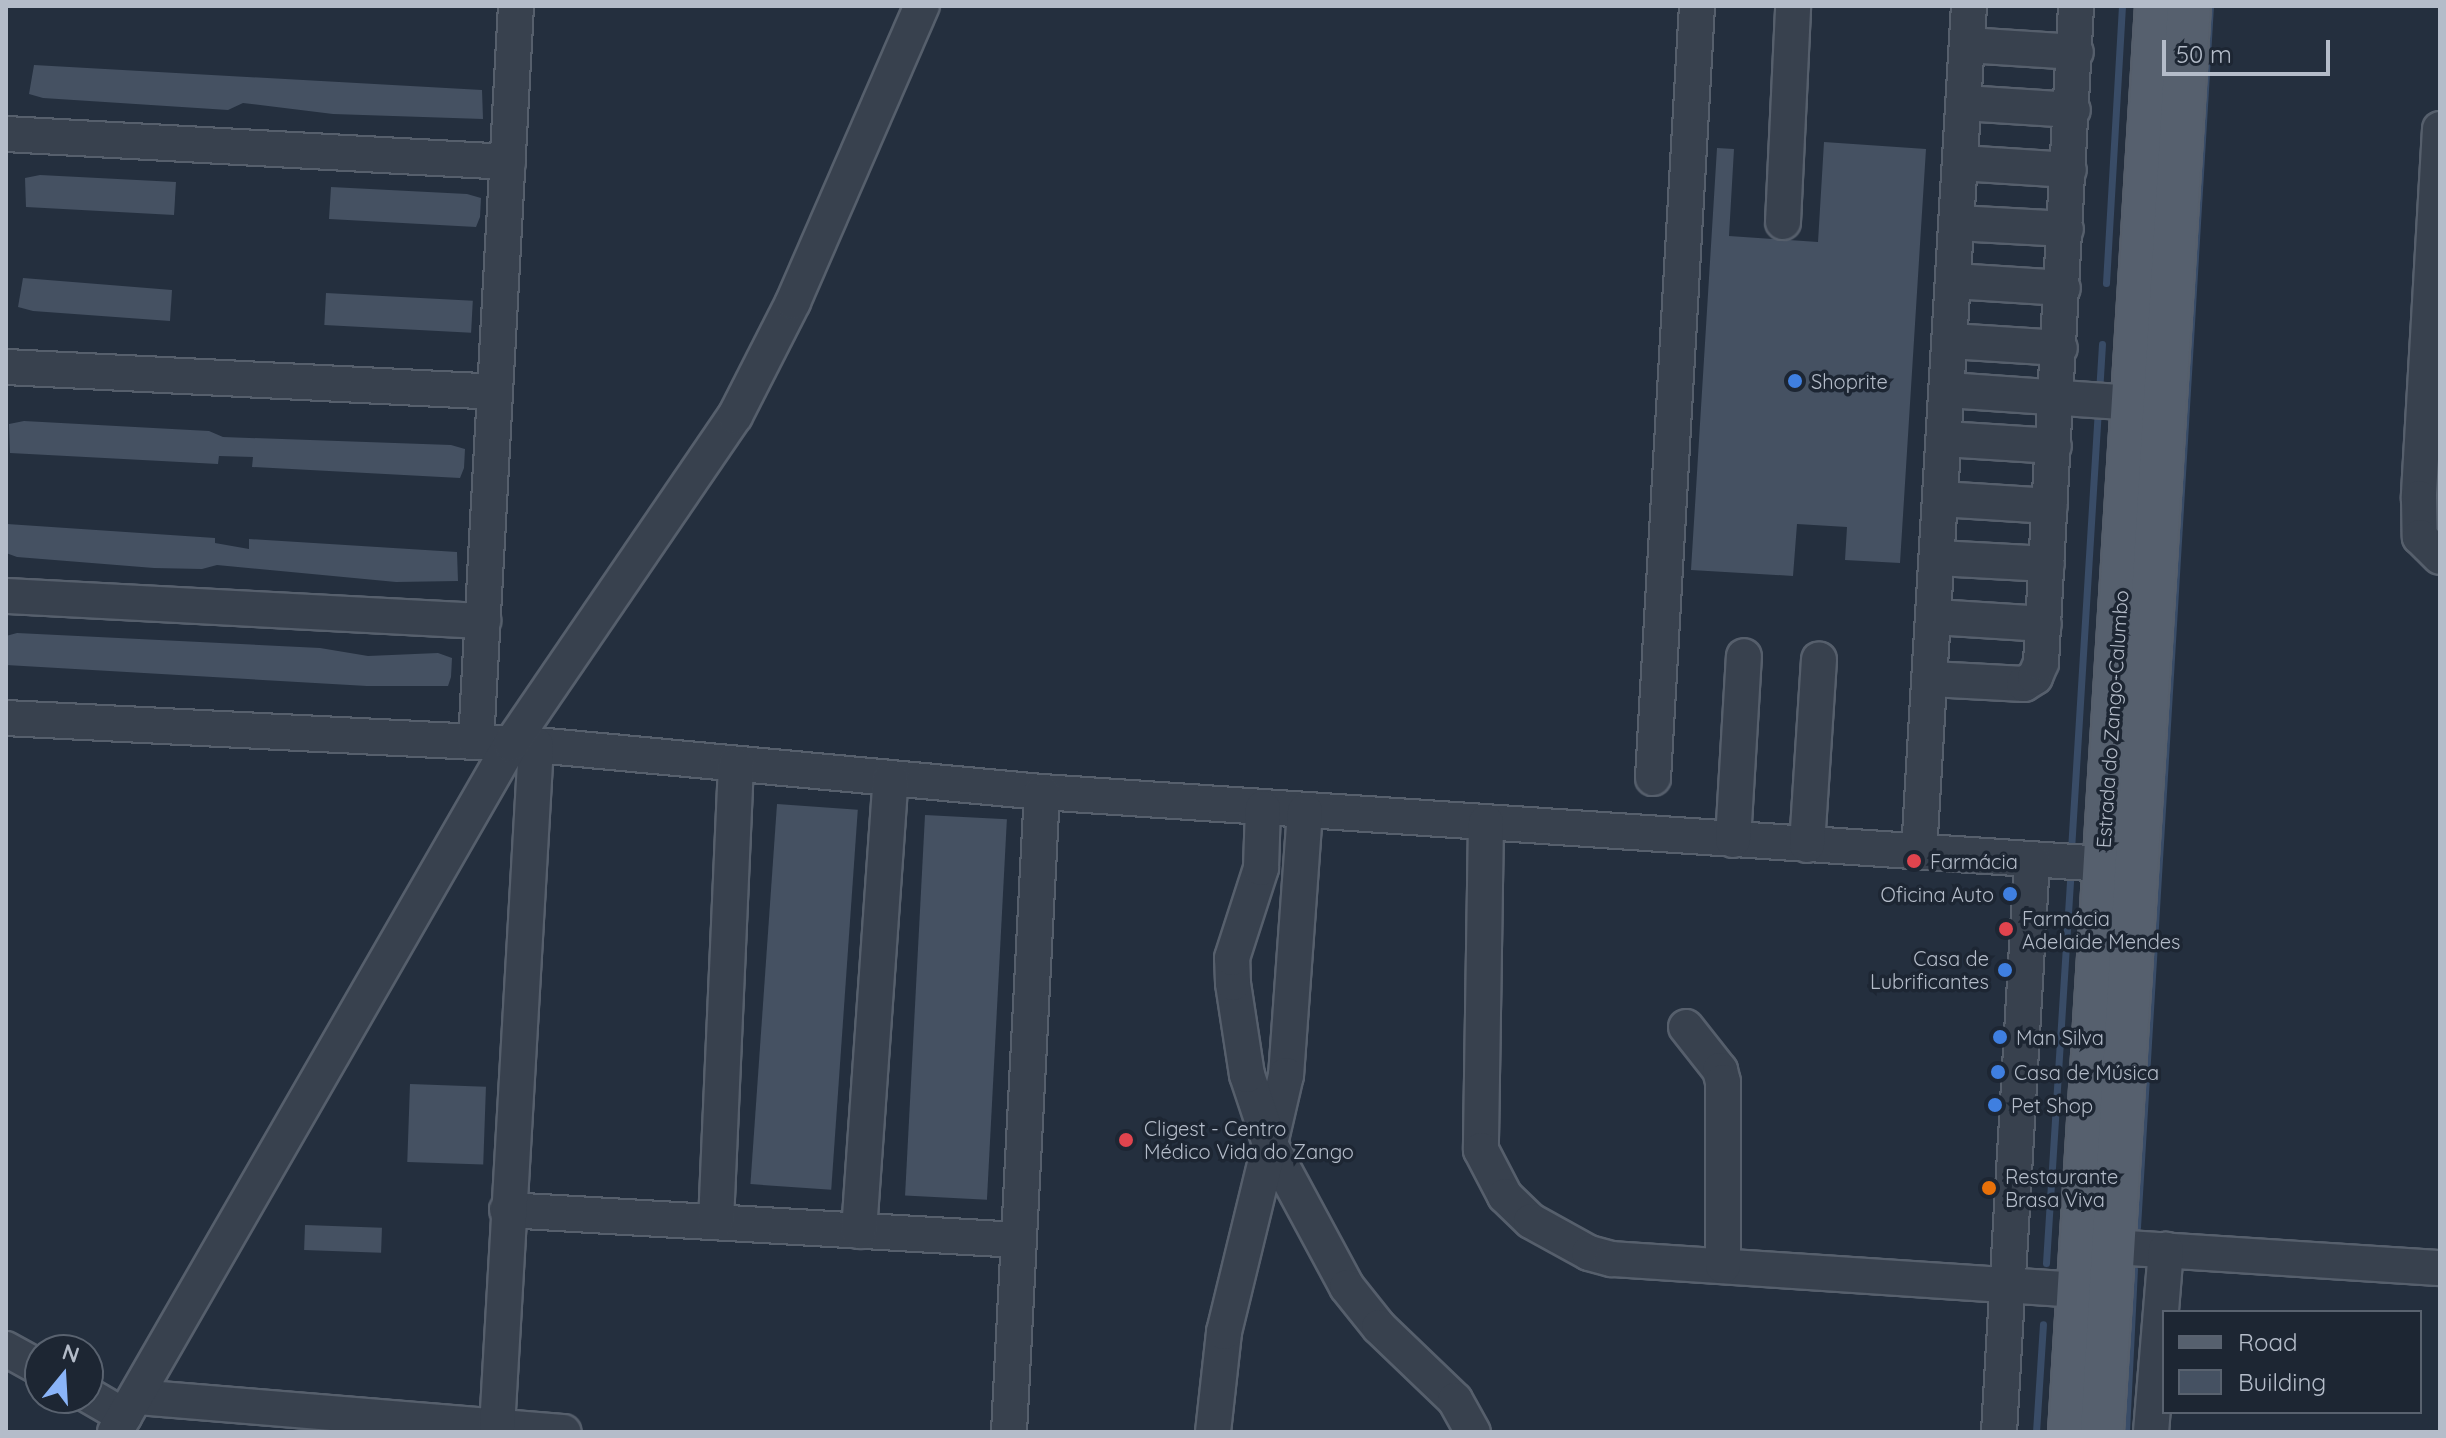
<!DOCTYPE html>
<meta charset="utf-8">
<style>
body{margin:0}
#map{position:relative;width:2446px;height:1438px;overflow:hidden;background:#242f3e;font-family:Quicksand,sans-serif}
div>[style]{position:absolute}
.stream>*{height:7px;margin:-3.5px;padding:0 3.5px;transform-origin:3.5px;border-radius:3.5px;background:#394c67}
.building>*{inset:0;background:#455162;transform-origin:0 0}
.roads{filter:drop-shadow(2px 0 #565f6c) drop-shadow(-2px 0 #565f6c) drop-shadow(0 2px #565f6c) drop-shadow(0 -2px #565f6c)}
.minor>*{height:34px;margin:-17px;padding:0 17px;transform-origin:17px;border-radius:17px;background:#38414e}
.major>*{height:42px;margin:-21px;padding:0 21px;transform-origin:21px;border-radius:21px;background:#56606e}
.dots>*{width:22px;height:22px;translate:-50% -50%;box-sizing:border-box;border:4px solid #1d2633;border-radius:50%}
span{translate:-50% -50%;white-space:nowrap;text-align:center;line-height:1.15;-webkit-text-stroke:7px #1d2633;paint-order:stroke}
.poi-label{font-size:20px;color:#b4bcc9}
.left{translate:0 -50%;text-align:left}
.right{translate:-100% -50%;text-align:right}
.street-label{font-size:20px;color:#b4bcc9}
.frame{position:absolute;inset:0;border:8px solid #b4bcc9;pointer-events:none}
.legend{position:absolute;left:2162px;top:1310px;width:260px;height:104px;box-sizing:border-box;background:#1d2633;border:2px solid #59626f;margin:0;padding:10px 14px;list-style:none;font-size:24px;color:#b4bcc9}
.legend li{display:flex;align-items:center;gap:16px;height:40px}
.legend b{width:40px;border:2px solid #59626f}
.north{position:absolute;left:24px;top:1334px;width:80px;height:80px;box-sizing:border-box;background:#1d2633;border:2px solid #59626f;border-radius:50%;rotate:18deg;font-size:22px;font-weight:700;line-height:32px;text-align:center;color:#b4bcc9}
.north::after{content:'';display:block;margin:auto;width:28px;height:36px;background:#8ab4f8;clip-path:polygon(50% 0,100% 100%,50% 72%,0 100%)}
.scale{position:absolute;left:2162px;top:40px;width:168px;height:36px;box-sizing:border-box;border:4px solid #b4bcc9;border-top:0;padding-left:10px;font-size:24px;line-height:28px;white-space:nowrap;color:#b4bcc9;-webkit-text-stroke:6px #1d2633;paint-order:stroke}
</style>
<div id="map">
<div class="stream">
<div style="left:2106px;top:283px;width:277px;rotate:-86.7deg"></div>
<div style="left:2099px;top:393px;width:49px;rotate:-86.5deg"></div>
<div style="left:2071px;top:850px;width:442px;rotate:-86.5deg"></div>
<div style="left:2137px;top:1227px;width:1223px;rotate:-86.58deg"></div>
<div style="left:2046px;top:1263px;width:386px;rotate:-86.4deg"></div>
<div style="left:2036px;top:1432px;width:108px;rotate:-86.3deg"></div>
<div style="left:2126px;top:1432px;width:163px;rotate:-87.2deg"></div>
</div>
<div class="building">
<div style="clip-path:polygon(34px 65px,482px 90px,483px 119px,333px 114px,243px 103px,228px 110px,43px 98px,29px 94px)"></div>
<div style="clip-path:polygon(1824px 142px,1926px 149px,1900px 563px,1845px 560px,1847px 527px,1797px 524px,1793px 576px,1691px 570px,1717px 148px,1734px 149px,1729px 236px,1818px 242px)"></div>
<div style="clip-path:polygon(40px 175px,176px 182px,174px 215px,26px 207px,25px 178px)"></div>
<div style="clip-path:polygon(331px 187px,467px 194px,481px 198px,480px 217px,476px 227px,329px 219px)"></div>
<div style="clip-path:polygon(23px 278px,172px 290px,170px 321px,33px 311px,18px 307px)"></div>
<div style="left:326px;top:293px;width:147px;height:32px;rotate:3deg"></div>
<div style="clip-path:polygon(24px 421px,209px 431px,223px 437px,451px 445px,465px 449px,464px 468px,460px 478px,252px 467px,253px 457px,219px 456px,218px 464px,10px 453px,9px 424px)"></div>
<div style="clip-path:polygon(7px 524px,215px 538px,215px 543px,249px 549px,249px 539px,457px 552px,458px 581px,396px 582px,217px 565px,202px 569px,154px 568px,17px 557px,6px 553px)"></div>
<div style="clip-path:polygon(17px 633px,320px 648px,368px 656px,438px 653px,452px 658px,451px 677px,448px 686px,367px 686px,6px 665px,6px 636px)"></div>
<div style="left:777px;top:804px;width:81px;height:381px;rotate:4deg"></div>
<div style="left:925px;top:815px;width:82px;height:381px;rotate:3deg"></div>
<div style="left:410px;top:1084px;width:76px;height:78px;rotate:2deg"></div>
<div style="left:305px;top:1225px;width:77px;height:25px;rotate:2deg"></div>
</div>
<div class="roads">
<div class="minor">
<div style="left:1967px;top:45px;width:109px;rotate:3.7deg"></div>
<div style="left:1964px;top:103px;width:109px;rotate:3.7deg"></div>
<div style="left:2440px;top:129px;width:370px;rotate:93.3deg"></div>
<div style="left:2419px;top:498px;width:39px;rotate:89deg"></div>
<div style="left:2420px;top:537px;width:28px;rotate:45deg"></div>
<div style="left:6px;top:134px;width:503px;rotate:3.19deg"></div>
<div style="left:1961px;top:163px;width:108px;rotate:3.7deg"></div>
<div style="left:1783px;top:222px;width:216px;rotate:-87.3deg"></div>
<div style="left:1957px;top:223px;width:109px;rotate:3.2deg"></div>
<div style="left:1954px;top:281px;width:109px;rotate:3.7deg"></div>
<div style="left:1951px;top:341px;width:109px;rotate:3.7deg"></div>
<div style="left:6px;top:367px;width:489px;rotate:2.9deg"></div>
<div style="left:1948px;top:390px;width:185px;rotate:4deg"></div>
<div style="left:1945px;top:439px;width:109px;rotate:3.7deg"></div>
<div style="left:1941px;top:499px;width:109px;rotate:3.7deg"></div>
<div style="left:1938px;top:558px;width:109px;rotate:3.2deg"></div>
<div style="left:6px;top:596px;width:478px;rotate:3deg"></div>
<div style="left:1935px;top:617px;width:109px;rotate:3.7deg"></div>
<div style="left:1931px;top:679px;width:93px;rotate:3.1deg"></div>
<div style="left:2024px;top:684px;width:13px;rotate:-32deg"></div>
<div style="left:2035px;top:677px;width:15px;rotate:-67deg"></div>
<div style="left:2041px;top:663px;width:658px;rotate:-86.95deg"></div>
<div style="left:6px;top:718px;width:531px;rotate:2.92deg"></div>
<div style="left:536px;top:745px;width:508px;rotate:5.31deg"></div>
<div style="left:1042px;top:792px;width:1063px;rotate:3.88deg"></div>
<div style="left:476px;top:742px;width:737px;rotate:-86.89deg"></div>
<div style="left:1653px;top:778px;width:773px;rotate:-86.74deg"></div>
<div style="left:1305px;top:811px;width:265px;rotate:94.1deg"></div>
<div style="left:1286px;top:1075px;width:71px;rotate:103.1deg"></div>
<div style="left:1270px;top:1144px;width:162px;rotate:61.7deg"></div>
<div style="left:1347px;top:1287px;width:51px;rotate:51.3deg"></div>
<div style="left:1379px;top:1327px;width:105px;rotate:43.8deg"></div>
<div style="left:1455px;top:1400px;width:37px;rotate:61deg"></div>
<div style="left:1486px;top:822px;width:328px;rotate:90.9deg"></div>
<div style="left:1481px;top:1150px;width:52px;rotate:62.4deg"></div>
<div style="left:1505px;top:1196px;width:36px;rotate:44deg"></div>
<div style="left:1531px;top:1221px;width:66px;rotate:28.9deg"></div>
<div style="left:1589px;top:1253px;width:24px;rotate:15deg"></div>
<div style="left:1612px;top:1259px;width:466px;rotate:3.8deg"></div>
<div style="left:1733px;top:840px;width:184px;rotate:-86.6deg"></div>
<div style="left:1807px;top:845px;width:186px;rotate:-86.3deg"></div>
<div style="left:1919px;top:852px;width:847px;rotate:-86.62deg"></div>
<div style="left:1686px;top:1027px;width:55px;rotate:51.7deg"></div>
<div style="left:1720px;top:1070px;width:12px;rotate:76deg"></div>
<div style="left:1723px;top:1082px;width:184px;rotate:90deg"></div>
<div style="left:507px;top:1210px;width:512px;rotate:3.36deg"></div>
<div style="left:716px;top:1222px;width:458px;rotate:-87.5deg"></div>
<div style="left:859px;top:1231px;width:454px;rotate:-86deg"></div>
<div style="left:2113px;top:1247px;width:328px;rotate:3.7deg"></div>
<div style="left:6px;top:1349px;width:39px;rotate:29deg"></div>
<div style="left:88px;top:1395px;width:42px;rotate:30.3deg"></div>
<div style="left:137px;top:1397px;width:428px;rotate:4.7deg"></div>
<div style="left:497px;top:1428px;width:684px;rotate:-86.73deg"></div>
<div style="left:115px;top:1432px;width:794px;rotate:-60.08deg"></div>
<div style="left:511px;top:744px;width:397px;rotate:-55.7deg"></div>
<div style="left:735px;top:416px;width:128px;rotate:-63deg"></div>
<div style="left:793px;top:302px;width:323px;rotate:-66.5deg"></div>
<div style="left:1009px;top:1432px;width:641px;rotate:-87.05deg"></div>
<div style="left:1213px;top:1432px;width:101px;rotate:-83.7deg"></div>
<div style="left:1224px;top:1332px;width:194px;rotate:-76.3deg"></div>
<div style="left:1270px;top:1144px;width:73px;rotate:-108.4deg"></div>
<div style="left:1247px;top:1075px;width:93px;rotate:-98.7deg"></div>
<div style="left:1233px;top:983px;width:25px;rotate:-92deg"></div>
<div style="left:1232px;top:958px;width:95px;rotate:-72.1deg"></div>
<div style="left:1261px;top:868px;width:60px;rotate:-88.1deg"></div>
<div style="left:1999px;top:1432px;width:573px;rotate:-86.7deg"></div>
<div style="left:2151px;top:1432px;width:183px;rotate:-85.3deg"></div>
</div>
<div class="major">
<div style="left:2070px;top:1432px;width:1429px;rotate:-86.51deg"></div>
<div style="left:2102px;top:1432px;width:1429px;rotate:-86.51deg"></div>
</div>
</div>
<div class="dots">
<div style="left:1795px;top:381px;background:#3f7fe0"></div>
<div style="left:1914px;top:861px;background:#e0444e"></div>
<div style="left:2010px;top:894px;background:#3f7fe0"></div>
<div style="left:2006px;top:929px;background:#e0444e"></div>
<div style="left:2005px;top:970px;background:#3f7fe0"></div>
<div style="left:2000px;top:1037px;background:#3f7fe0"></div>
<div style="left:1998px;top:1072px;background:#3f7fe0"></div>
<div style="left:1995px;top:1105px;background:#3f7fe0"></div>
<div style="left:1126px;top:1140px;background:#e0444e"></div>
<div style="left:1989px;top:1188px;background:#e8710a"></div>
</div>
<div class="poi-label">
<span class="left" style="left:1811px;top:381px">Shoprite</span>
<span class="left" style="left:1930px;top:861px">Farmácia</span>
<span class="right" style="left:1994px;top:894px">Oficina Auto</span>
<span class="left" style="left:2022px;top:930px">Farmácia<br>Adelaide Mendes</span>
<span class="right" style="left:1989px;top:970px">Casa de<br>Lubrificantes</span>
<span class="left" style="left:2016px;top:1037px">Man Silva</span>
<span class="left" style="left:2014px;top:1072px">Casa de Música</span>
<span class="left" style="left:2011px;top:1105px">Pet Shop</span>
<span class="left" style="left:1144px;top:1140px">Cligest - Centro<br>Médico Vida do Zango</span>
<span class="left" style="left:2005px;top:1188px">Restaurante<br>Brasa Viva</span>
</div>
<div class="street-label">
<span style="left:2112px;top:719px;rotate:-86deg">Estrada do Zango-Calumbo</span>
</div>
<div class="frame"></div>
<ul class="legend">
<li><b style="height:10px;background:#56606e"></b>Road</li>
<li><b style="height:22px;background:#455162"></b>Building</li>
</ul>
<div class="north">N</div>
<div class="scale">50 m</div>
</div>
